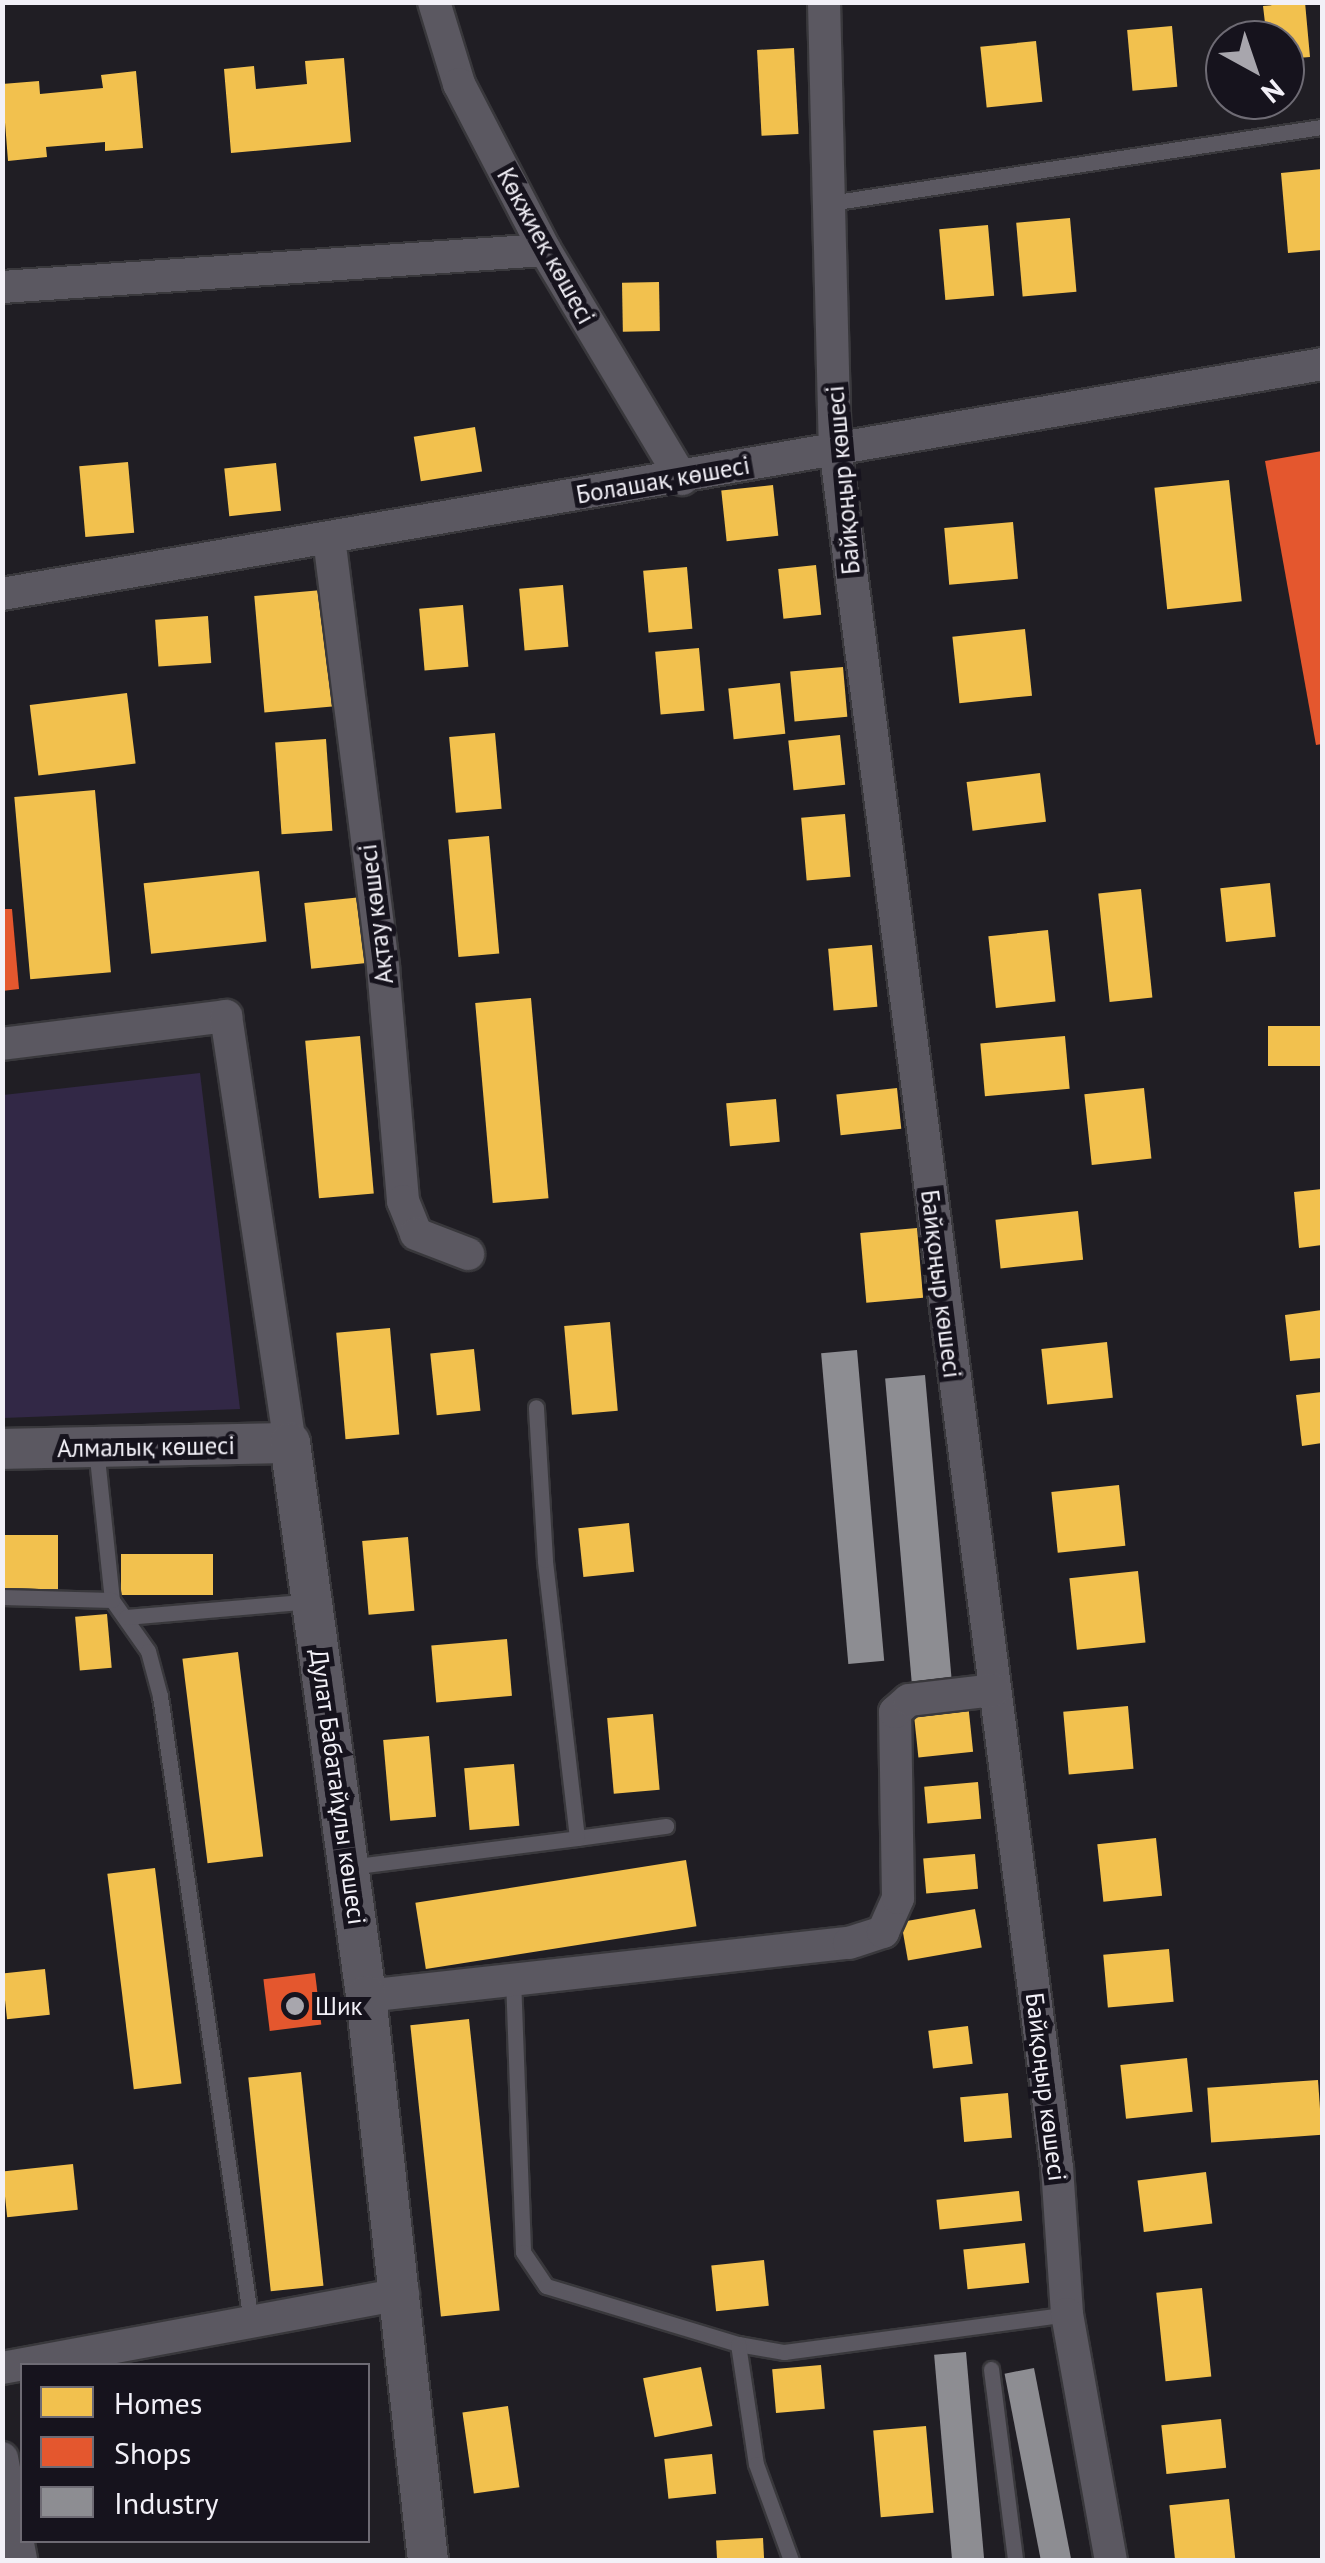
<!DOCTYPE html>
<meta charset="utf-8">
<style>
body{margin:0}
#map{position:relative;width:1325px;height:2563px;overflow:hidden;background:#201e24;font-family:"PT Sans",sans-serif}
div>[style]{position:absolute}
.green>*{inset:0;background:#322846}
.homes>*{inset:0;background:#f2c14e;transform-origin:0 0}
.shops>*{inset:0;background:#e4572e;transform-origin:0 0}
.industry>*{inset:0;background:#8d8d92;transform-origin:0 0}
.roads{filter:drop-shadow(2px 0 #39383c) drop-shadow(-2px 0 #39383c) drop-shadow(0 2px #39383c) drop-shadow(0 -2px #39383c)}
.service>*{height:15px;margin:-7.5px;padding:0 7.5px;transform-origin:7.5px;border-radius:7.5px;background:#5b5861}
.minor>*{height:32px;margin:-16px;padding:0 16px;transform-origin:16px;border-radius:16px;background:#5b5861}
.tertiary>*{height:40px;margin:-20px;padding:0 20px;transform-origin:20px;border-radius:20px;background:#5b5861}
.dots>*{width:28px;height:28px;translate:-50% -50%;box-sizing:border-box;border:5px solid #16131d;border-radius:50%}
span{translate:-50% -50%;white-space:nowrap;text-align:center;line-height:1.15;-webkit-text-stroke:10px #16131d;paint-order:stroke}
.street-label{font-size:25px;color:#f2f0f7}
.poi-label{font-size:25px;color:#f2f0f7}
.left{translate:0 -50%;text-align:left}
.frame{position:absolute;inset:0;border:5px solid #f2f0f7;pointer-events:none}
.legend{position:absolute;left:20px;top:2363px;width:350px;height:180px;box-sizing:border-box;background:#16131d;border:2px solid #6e6b74;margin:0;padding:12px 18px;list-style:none;font-size:30px;color:#f2f0f7}
.legend li{display:flex;align-items:center;gap:20px;height:50px}
.legend b{width:50px;border:2px solid #6e6b74}
.north{position:absolute;left:1205px;top:20px;width:100px;height:100px;box-sizing:border-box;background:#16131d;border:2px solid #6e6b74;border-radius:50%;rotate:140deg;font-size:28px;font-weight:700;line-height:40px;text-align:center;color:#f2f0f7}
.north::after{content:'';display:block;margin:auto;width:35px;height:45px;background:#a8a6ad;clip-path:polygon(50% 0,100% 100%,50% 72%,0 100%)}
</style>
<div id="map">
<div class="green">
<div style="clip-path:polygon(200px 1073px,240px 1409px,3px 1418px,3px 1095px)"></div>
</div>
<div class="homes">
<div style="clip-path:polygon(1305px 2px,1310px 57px,1285px 59px,1285px 40px,1267px 40px,1263px 6px)"></div>
<div style="left:1172px;top:26px;width:61px;height:45px;rotate:85deg"></div>
<div style="left:1036px;top:41px;width:61px;height:56px;rotate:84deg"></div>
<div style="left:794px;top:48px;width:86px;height:37px;rotate:87deg"></div>
<div style="clip-path:polygon(344px 58px,351px 142px,231px 153px,224px 69px,254px 66px,256px 89px,307px 84px,305px 61px)"></div>
<div style="clip-path:polygon(136px 71px,143px 148px,105px 151px,105px 142px,46px 147px,47px 157px,8px 161px,2px 84px,39px 81px,40px 94px,103px 88px,101px 75px)"></div>
<div style="clip-path:polygon(1322px 169px,1322px 250px,1288px 253px,1281px 173px)"></div>
<div style="left:1070px;top:218px;width:74px;height:54px;rotate:85deg"></div>
<div style="left:988px;top:225px;width:71px;height:49px;rotate:85deg"></div>
<div style="left:659px;top:282px;width:49px;height:37px;rotate:89deg"></div>
<div style="left:475px;top:427px;width:45px;height:62px;rotate:81deg"></div>
<div style="left:128px;top:462px;width:71px;height:49px;rotate:85deg"></div>
<div style="left:276px;top:463px;width:48px;height:52px;rotate:84deg"></div>
<div style="left:1229px;top:480px;width:122px;height:75px;rotate:84deg"></div>
<div style="left:773px;top:485px;width:51px;height:52px;rotate:84deg"></div>
<div style="left:1013px;top:522px;width:57px;height:69px;rotate:85deg"></div>
<div style="left:816px;top:565px;width:50px;height:38px;rotate:84deg"></div>
<div style="left:687px;top:567px;width:62px;height:44px;rotate:85deg"></div>
<div style="left:563px;top:585px;width:62px;height:44px;rotate:85deg"></div>
<div style="left:322px;top:590px;width:117px;height:68px;rotate:85deg"></div>
<div style="left:463px;top:605px;width:62px;height:44px;rotate:85deg"></div>
<div style="left:208px;top:616px;width:47px;height:53px;rotate:86deg"></div>
<div style="left:1025px;top:629px;width:67px;height:73px;rotate:84deg"></div>
<div style="left:699px;top:648px;width:63px;height:44px;rotate:85deg"></div>
<div style="left:843px;top:667px;width:50px;height:53px;rotate:85deg"></div>
<div style="left:780px;top:683px;width:51px;height:52px;rotate:84deg"></div>
<div style="left:127px;top:693px;width:71px;height:98px;rotate:83deg"></div>
<div style="left:495px;top:733px;width:76px;height:46px;rotate:85deg"></div>
<div style="left:840px;top:735px;width:50px;height:52px;rotate:84deg"></div>
<div style="left:326px;top:739px;width:92px;height:51px;rotate:86deg"></div>
<div style="left:1040px;top:773px;width:49px;height:74px;rotate:83deg"></div>
<div style="left:95px;top:790px;width:183px;height:81px;rotate:85deg"></div>
<div style="left:845px;top:814px;width:63px;height:44px;rotate:85deg"></div>
<div style="left:489px;top:836px;width:118px;height:41px;rotate:85deg"></div>
<div style="left:259px;top:871px;width:71px;height:116px;rotate:84deg"></div>
<div style="left:1270px;top:883px;width:54px;height:50px;rotate:84deg"></div>
<div style="left:1141px;top:889px;width:109px;height:43px;rotate:84deg"></div>
<div style="left:362px;top:897px;width:66px;height:58px;rotate:84deg"></div>
<div style="left:1048px;top:930px;width:72px;height:60px;rotate:84deg"></div>
<div style="left:872px;top:945px;width:62px;height:44px;rotate:85deg"></div>
<div style="left:531px;top:998px;width:201px;height:56px;rotate:85deg"></div>
<div style="left:1322px;top:1026px;width:40px;height:54px;rotate:90deg"></div>
<div style="left:360px;top:1036px;width:158px;height:55px;rotate:85deg"></div>
<div style="left:1065px;top:1036px;width:53px;height:85px;rotate:85deg"></div>
<div style="left:897px;top:1088px;width:41px;height:61px;rotate:84deg"></div>
<div style="left:1144px;top:1088px;width:71px;height:60px;rotate:84deg"></div>
<div style="left:776px;top:1099px;width:43px;height:50px;rotate:85deg"></div>
<div style="clip-path:polygon(1322px 1189px,1322px 1245px,1299px 1248px,1294px 1192px)"></div>
<div style="left:1078px;top:1211px;width:49px;height:83px;rotate:84deg"></div>
<div style="left:917px;top:1228px;width:70px;height:57px;rotate:85deg"></div>
<div style="clip-path:polygon(1322px 1310px,1322px 1358px,1290px 1361px,1285px 1315px)"></div>
<div style="left:610px;top:1322px;width:89px;height:46px;rotate:85deg"></div>
<div style="left:390px;top:1328px;width:107px;height:54px;rotate:85deg"></div>
<div style="left:1107px;top:1342px;width:56px;height:66px;rotate:84deg"></div>
<div style="left:474px;top:1349px;width:62px;height:44px;rotate:84deg"></div>
<div style="clip-path:polygon(1322px 1392px,1322px 1443px,1302px 1446px,1296px 1395px)"></div>
<div style="left:1119px;top:1485px;width:61px;height:68px;rotate:84deg"></div>
<div style="left:629px;top:1523px;width:49px;height:51px;rotate:84deg"></div>
<div style="left:2px;top:1535px;width:56px;height:57px"></div>
<div style="left:408px;top:1537px;width:74px;height:46px;rotate:85deg"></div>
<div style="left:213px;top:1554px;width:41px;height:92px;rotate:90deg"></div>
<div style="left:1138px;top:1571px;width:72px;height:69px;rotate:84deg"></div>
<div style="left:107px;top:1614px;width:54px;height:32px;rotate:85deg"></div>
<div style="left:507px;top:1639px;width:57px;height:76px;rotate:85deg"></div>
<div style="left:238px;top:1652px;width:206px;height:56px;rotate:83deg"></div>
<div style="left:968px;top:1703px;width:49px;height:55px;rotate:84deg"></div>
<div style="left:1128px;top:1706px;width:63px;height:65px;rotate:85deg"></div>
<div style="left:653px;top:1714px;width:76px;height:46px;rotate:85deg"></div>
<div style="left:429px;top:1736px;width:81px;height:46px;rotate:85deg"></div>
<div style="left:514px;top:1764px;width:62px;height:50px;rotate:85deg"></div>
<div style="left:978px;top:1782px;width:37px;height:54px;rotate:85deg"></div>
<div style="left:1156px;top:1838px;width:58px;height:59px;rotate:84deg"></div>
<div style="left:975px;top:1854px;width:35px;height:52px;rotate:85deg"></div>
<div style="left:686px;top:1860px;width:67px;height:274px;rotate:81deg"></div>
<div style="left:155px;top:1868px;width:217px;height:48px;rotate:83deg"></div>
<div style="left:975px;top:1909px;width:39px;height:75px;rotate:80deg"></div>
<div style="left:1169px;top:1949px;width:53px;height:66px;rotate:85deg"></div>
<div style="left:45px;top:1969px;width:46px;height:43px;rotate:84deg"></div>
<div style="left:469px;top:2019px;width:293px;height:59px;rotate:84deg"></div>
<div style="left:968px;top:2026px;width:38px;height:40px;rotate:83deg"></div>
<div style="left:1187px;top:2058px;width:54px;height:67px;rotate:84deg"></div>
<div style="left:301px;top:2072px;width:215px;height:53px;rotate:84deg"></div>
<div style="left:1318px;top:2080px;width:55px;height:111px;rotate:86deg"></div>
<div style="left:1008px;top:2093px;width:45px;height:48px;rotate:85deg"></div>
<div style="left:73px;top:2164px;width:46px;height:71px;rotate:84deg"></div>
<div style="left:1206px;top:2172px;width:52px;height:69px;rotate:83deg"></div>
<div style="left:1019px;top:2191px;width:30px;height:83px;rotate:84deg"></div>
<div style="left:1025px;top:2243px;width:40px;height:62px;rotate:84deg"></div>
<div style="left:764px;top:2260px;width:46px;height:53px;rotate:84deg"></div>
<div style="left:1202px;top:2288px;width:89px;height:46px;rotate:84deg"></div>
<div style="left:821px;top:2365px;width:44px;height:49px;rotate:85deg"></div>
<div style="left:701px;top:2367px;width:60px;height:59px;rotate:79deg"></div>
<div style="left:508px;top:2406px;width:82px;height:46px;rotate:82deg"></div>
<div style="left:1221px;top:2419px;width:49px;height:60px;rotate:84deg"></div>
<div style="left:926px;top:2426px;width:87px;height:53px;rotate:85deg"></div>
<div style="left:712px;top:2454px;width:40px;height:48px;rotate:84deg"></div>
<div style="left:1229px;top:2499px;width:61px;height:60px;rotate:84deg"></div>
<div style="left:763px;top:2538px;width:22px;height:47px;rotate:87deg"></div>
</div>
<div class="shops">
<div style="clip-path:polygon(1322px 451px,1322px 744px,1316px 745px,1265px 461px)"></div>
<div style="clip-path:polygon(2px 909px,12px 909px,19px 989px,2px 991px)"></div>
<div style="left:315px;top:1973px;width:52px;height:52px;rotate:83deg"></div>
</div>
<div class="industry">
<div style="left:857px;top:1350px;width:312px;height:36px;rotate:85deg"></div>
<div style="left:925px;top:1375px;width:316px;height:40px;rotate:85deg"></div>
<div style="left:966px;top:2352px;width:209px;height:32px;rotate:85deg"></div>
<div style="left:1034px;top:2368px;width:195px;height:30px;rotate:79deg"></div>
</div>
<div class="roads">
<div class="service">
<div style="left:830px;top:203px;width:498px;rotate:-8.8deg"></div>
<div style="left:96px;top:1448px;width:153px;rotate:84deg"></div>
<div style="left:112px;top:1600px;width:62px;rotate:54.8deg"></div>
<div style="left:148px;top:1651px;width:47px;rotate:75.1deg"></div>
<div style="left:160px;top:1696px;width:633px;rotate:81.73deg"></div>
<div style="left:2px;top:1597px;width:110px;rotate:1.6deg"></div>
<div style="left:126px;top:1617px;width:186px;rotate:-4.9deg"></div>
<div style="left:577px;top:1838px;width:90px;rotate:-7.7deg"></div>
<div style="left:349px;top:1867px;width:230px;rotate:-7.2deg"></div>
<div style="left:577px;top:1838px;width:280px;rotate:-96.6deg"></div>
<div style="left:545px;top:1560px;width:153px;rotate:-93.4deg"></div>
<div style="left:513px;top:1978px;width:274px;rotate:87.9deg"></div>
<div style="left:523px;top:2252px;width:41px;rotate:55.9deg"></div>
<div style="left:546px;top:2286px;width:201px;rotate:16.8deg"></div>
<div style="left:738px;top:2344px;width:47px;rotate:9.9deg"></div>
<div style="left:784px;top:2352px;width:286px;rotate:-7.6deg"></div>
<div style="left:738px;top:2344px;width:121px;rotate:81.5deg"></div>
<div style="left:756px;top:2464px;width:102px;rotate:70deg"></div>
<div style="left:991px;top:2369px;width:193px;rotate:82.8deg"></div>
</div>
<div class="minor">
<div style="left:434px;top:2px;width:86px;rotate:73deg"></div>
<div style="left:459px;top:84px;width:187px;rotate:62.6deg"></div>
<div style="left:545px;top:250px;width:267px;rotate:59.1deg"></div>
<div style="left:824px;top:2px;width:445px;rotate:88.6deg"></div>
<div style="left:835px;top:447px;width:1734px;rotate:82.65deg"></div>
<div style="left:1057px;top:2167px;width:147px;rotate:86.1deg"></div>
<div style="left:1067px;top:2314px;width:250px;rotate:79.9deg"></div>
<div style="left:2px;top:287px;width:544px;rotate:-3.9deg"></div>
<div style="left:329px;top:538px;width:432px;rotate:82.8deg"></div>
<div style="left:383px;top:967px;width:235px;rotate:85.1deg"></div>
<div style="left:403px;top:1201px;width:35px;rotate:68deg"></div>
<div style="left:416px;top:1234px;width:56px;rotate:21deg"></div>
<div style="left:2px;top:594px;width:1340px;rotate:-9.88deg"></div>
<div style="left:2px;top:1044px;width:226px;rotate:-7.1deg"></div>
<div style="left:226px;top:1016px;width:432px;rotate:81.5deg"></div>
<div style="left:366px;top:1996px;width:486px;rotate:-6.3deg"></div>
<div style="left:849px;top:1943px;width:36px;rotate:-18deg"></div>
<div style="left:883px;top:1932px;width:37px;rotate:-66deg"></div>
<div style="left:898px;top:1898px;width:186px;rotate:-90.9deg"></div>
<div style="left:895px;top:1712px;width:18px;rotate:-41deg"></div>
<div style="left:909px;top:1700px;width:86px;rotate:-6.7deg"></div>
<div style="left:2px;top:2368px;width:408px;rotate:-10.5deg"></div>
<div style="left:2px;top:2458px;width:104px;rotate:79.4deg"></div>
</div>
<div class="tertiary">
<div style="left:2px;top:1449px;width:288px;rotate:-1.2deg"></div>
<div style="left:290px;top:1443px;width:558px;rotate:82.17deg"></div>
<div style="left:366px;top:1996px;width:567px;rotate:83.73deg"></div>
</div>
</div>
<div class="dots">
<div style="left:295px;top:2006px;background:#a8a6ad"></div>
</div>
<div class="street-label">
<span style="left:546px;top:246px;rotate:61deg">Көкжиек көшесі</span>
<span style="left:663px;top:480px;rotate:-10deg">Болашақ көшесі</span>
<span style="left:843px;top:480px;rotate:-95deg">Байқоңыр көшесі</span>
<span style="left:376px;top:914px;rotate:-97deg">Ақтау көшесі</span>
<span style="left:941px;top:1284px;rotate:83deg">Байқоңыр көшесі</span>
<span style="left:146px;top:1447px;rotate:-1deg">Алмалық көшесі</span>
<span style="left:338px;top:1787px;rotate:82deg">Дулат Бабатайұлы көшесі</span>
<span style="left:1046px;top:2087px;rotate:83deg">Байқоңыр көшесі</span>
</div>
<div class="poi-label">
<span class="left" style="left:315px;top:2006px">Шик</span>
</div>
<div class="frame"></div>
<ul class="legend">
<li><b style="height:28px;background:#f2c14e"></b>Homes</li>
<li><b style="height:28px;background:#e4572e"></b>Shops</li>
<li><b style="height:28px;background:#8d8d92"></b>Industry</li>
</ul>
<div class="north">N</div>
</div>
